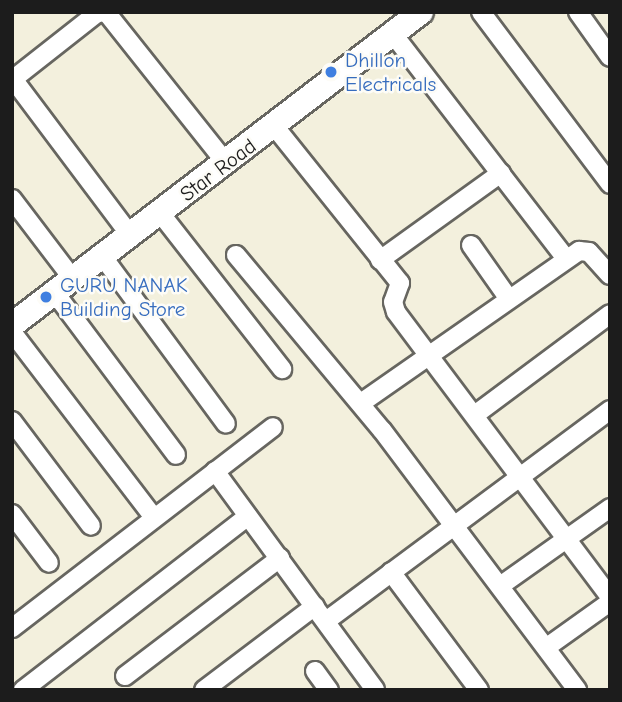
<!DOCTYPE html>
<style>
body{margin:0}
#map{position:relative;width:622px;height:702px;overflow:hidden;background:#f3f0dd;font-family:"Comic Neue",sans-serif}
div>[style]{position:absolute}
.roads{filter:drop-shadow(2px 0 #676660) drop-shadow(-2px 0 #676660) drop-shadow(0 2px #676660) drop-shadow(0 -2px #676660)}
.street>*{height:18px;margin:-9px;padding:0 9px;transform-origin:9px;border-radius:9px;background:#fff}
.secondary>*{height:24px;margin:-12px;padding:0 12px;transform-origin:12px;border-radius:12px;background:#fff}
.dots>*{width:19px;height:19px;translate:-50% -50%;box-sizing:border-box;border:4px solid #fdfcf7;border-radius:50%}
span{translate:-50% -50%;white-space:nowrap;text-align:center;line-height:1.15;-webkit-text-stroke:5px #fdfcf7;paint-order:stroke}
.shop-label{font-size:21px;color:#366cbe}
.left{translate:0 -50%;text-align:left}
.street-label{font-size:21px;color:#1c1c1c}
.frame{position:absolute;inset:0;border:14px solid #1c1c1c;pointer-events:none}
</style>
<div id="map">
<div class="roads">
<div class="street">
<div style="left:481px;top:12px;width:215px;rotate:53.1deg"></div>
<div style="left:578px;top:12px;width:55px;rotate:54.6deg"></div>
<div style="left:393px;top:34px;width:284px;rotate:52.4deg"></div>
<div style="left:13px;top:79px;width:196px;rotate:53.1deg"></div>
<div style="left:12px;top:80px;width:108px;rotate:-38.2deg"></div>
<div style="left:97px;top:13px;width:9px;rotate:-6deg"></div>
<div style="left:106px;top:12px;width:194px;rotate:51.5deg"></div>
<div style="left:275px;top:127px;width:200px;rotate:51.3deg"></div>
<div style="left:400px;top:283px;width:20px;rotate:110deg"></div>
<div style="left:393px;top:302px;width:10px;rotate:73deg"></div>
<div style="left:396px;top:312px;width:356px;rotate:53.1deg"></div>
<div style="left:12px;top:199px;width:101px;rotate:52.7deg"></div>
<div style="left:161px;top:214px;width:197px;rotate:52deg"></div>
<div style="left:471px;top:245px;width:66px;rotate:54.9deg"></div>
<div style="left:236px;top:255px;width:228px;rotate:50.2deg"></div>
<div style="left:382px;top:430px;width:325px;rotate:53.1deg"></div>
<div style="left:103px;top:257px;width:207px;rotate:53.6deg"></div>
<div style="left:380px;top:260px;width:149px;rotate:-35.7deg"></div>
<div style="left:55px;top:293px;width:202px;rotate:53.2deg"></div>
<div style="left:12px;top:332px;width:234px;rotate:52.6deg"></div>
<div style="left:361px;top:403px;width:266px;rotate:-34.9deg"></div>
<div style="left:579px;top:251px;width:10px;rotate:6deg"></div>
<div style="left:589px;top:252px;width:31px;rotate:48deg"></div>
<div style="left:476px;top:414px;width:167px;rotate:-36.7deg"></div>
<div style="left:12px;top:421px;width:131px;rotate:53deg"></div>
<div style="left:215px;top:471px;width:271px;rotate:53.8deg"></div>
<div style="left:12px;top:514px;width:61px;rotate:52.9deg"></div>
<div style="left:391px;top:572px;width:147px;rotate:53.3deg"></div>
<div style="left:500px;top:586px;width:135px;rotate:-35.3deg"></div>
<div style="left:326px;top:621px;width:354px;rotate:-36.6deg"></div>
<div style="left:12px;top:628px;width:329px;rotate:-37.6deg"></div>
<div style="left:547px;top:647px;width:77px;rotate:-35.5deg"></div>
<div style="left:315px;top:671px;width:24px;rotate:54deg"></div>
<div style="left:125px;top:676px;width:195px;rotate:-37.3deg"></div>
<div style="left:23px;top:690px;width:284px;rotate:-37.7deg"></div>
<div style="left:204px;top:690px;width:139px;rotate:-37.1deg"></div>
</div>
<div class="secondary">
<div style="left:12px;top:325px;width:515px;rotate:-37.43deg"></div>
</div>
</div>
<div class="dots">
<div style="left:331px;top:72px;background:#3f7fe0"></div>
<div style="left:46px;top:297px;background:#3f7fe0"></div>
</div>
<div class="shop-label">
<span class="left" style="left:345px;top:72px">Dhillon<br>Electricals</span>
<span class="left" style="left:60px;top:297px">GURU NANAK<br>Building Store</span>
</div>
<div class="street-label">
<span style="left:218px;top:170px;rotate:-37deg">Star Road</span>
</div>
<div class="frame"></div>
</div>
